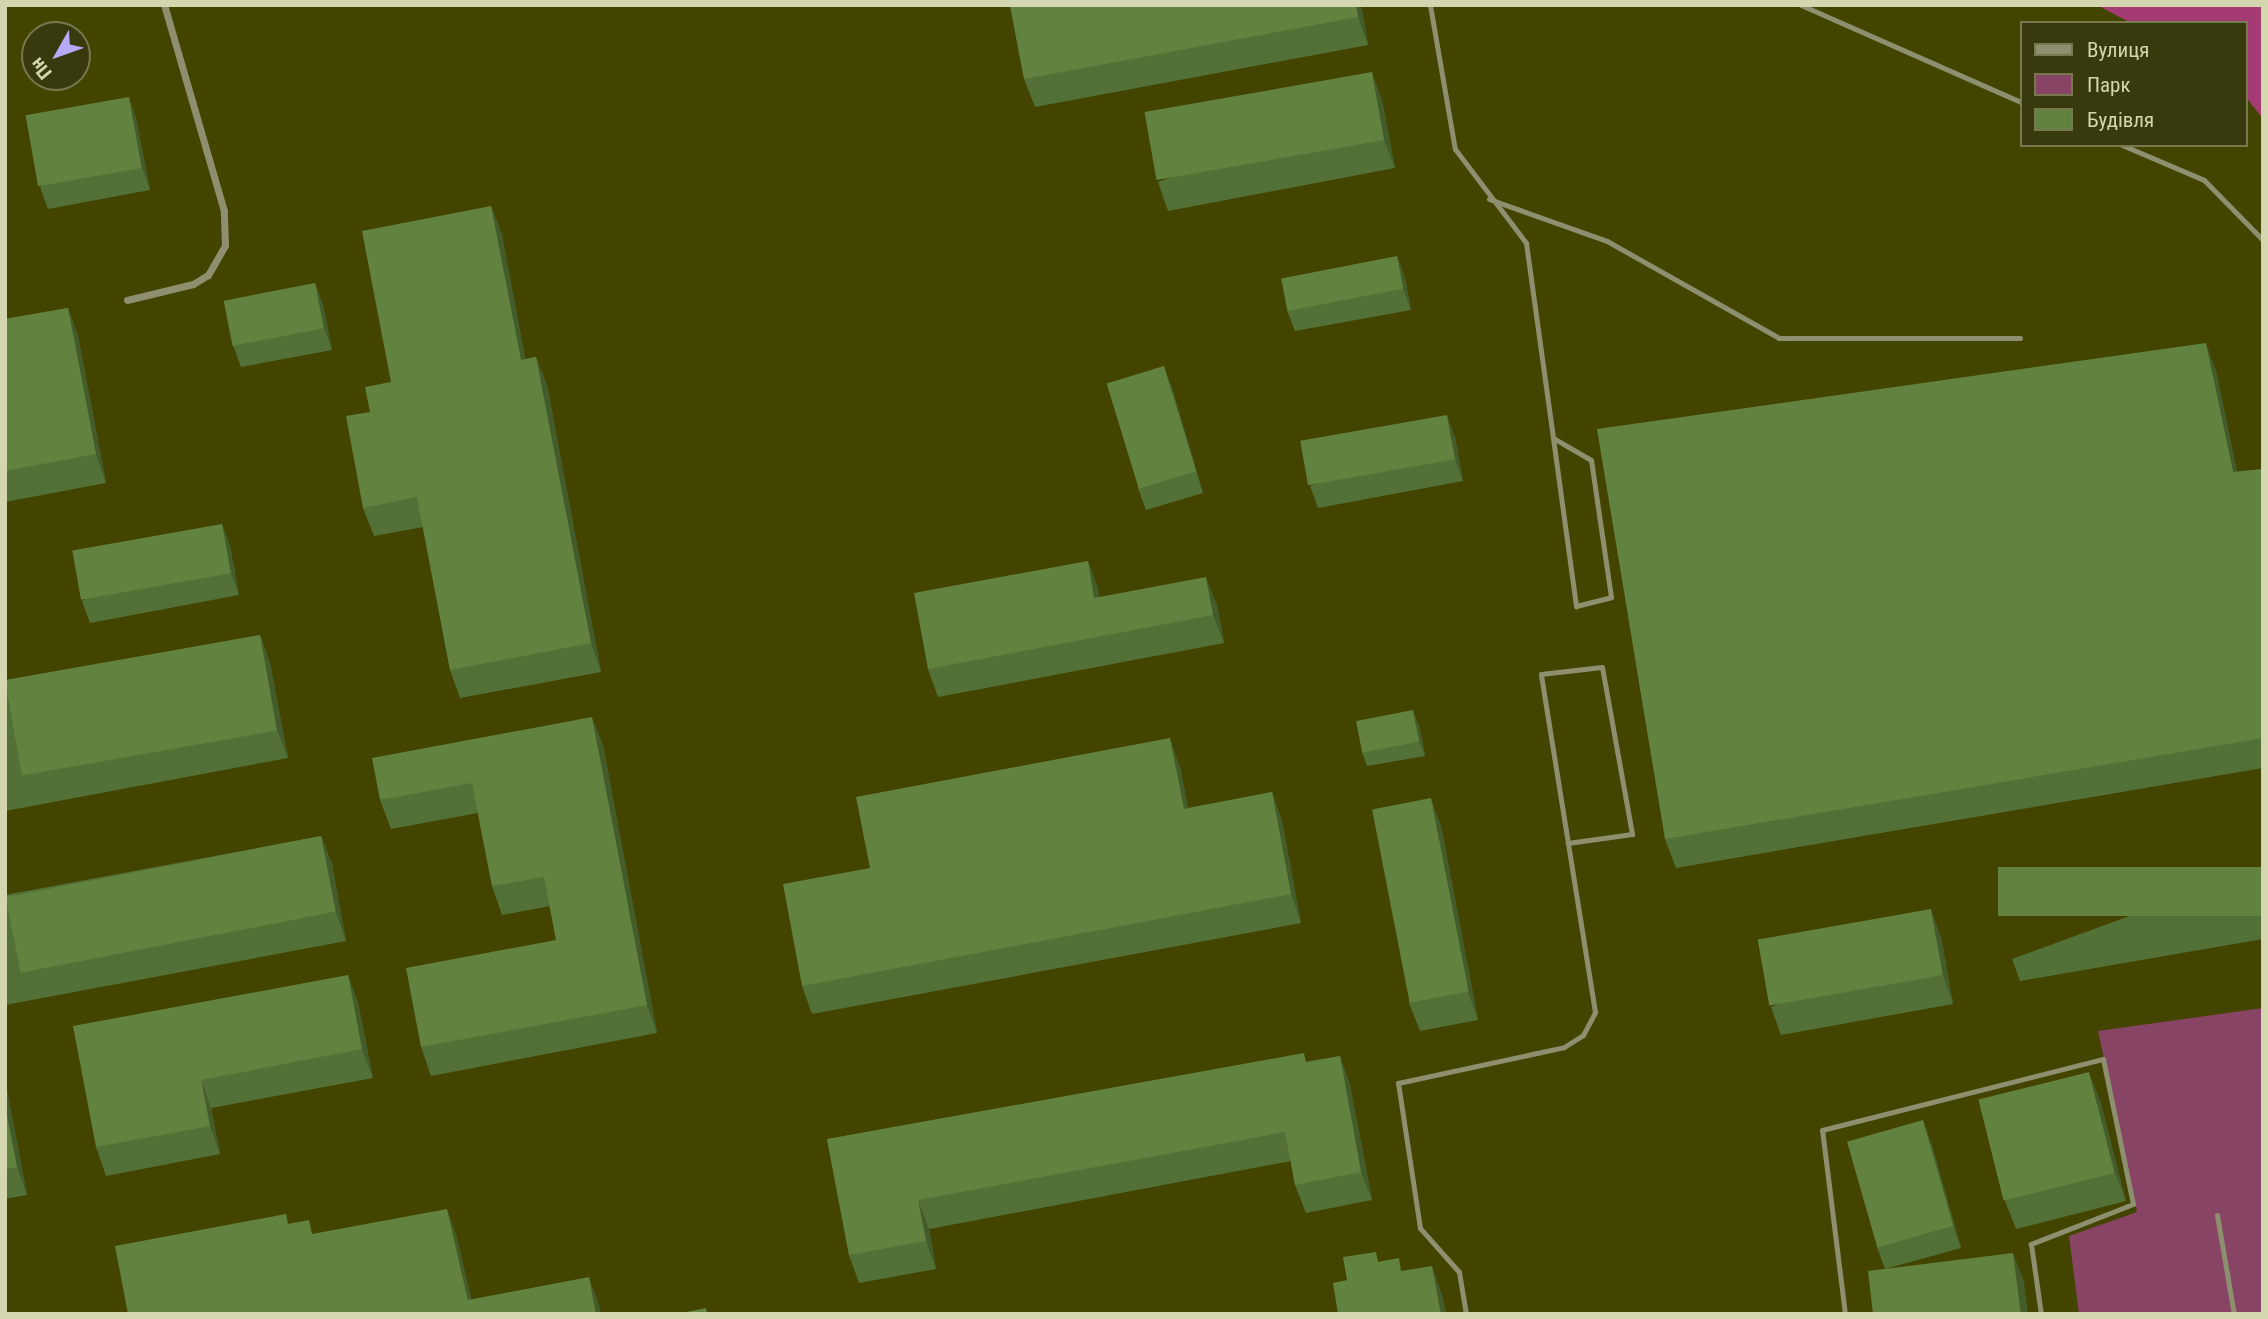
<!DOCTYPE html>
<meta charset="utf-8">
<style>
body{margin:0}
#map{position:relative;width:2268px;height:1319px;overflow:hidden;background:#434400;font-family:"Roboto Condensed",sans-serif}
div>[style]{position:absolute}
.green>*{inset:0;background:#874465}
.forest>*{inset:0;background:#a43b72}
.lane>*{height:5px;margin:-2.5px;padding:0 2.5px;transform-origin:2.5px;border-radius:2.5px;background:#8d8f6f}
.street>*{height:7px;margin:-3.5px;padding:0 3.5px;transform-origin:3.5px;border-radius:3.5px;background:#8d8f6f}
.wall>*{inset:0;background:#537136}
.shaded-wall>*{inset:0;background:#445c2c}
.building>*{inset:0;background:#61833f;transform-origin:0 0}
span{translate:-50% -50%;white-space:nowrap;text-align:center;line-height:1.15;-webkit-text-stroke:7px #38390d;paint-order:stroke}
.frame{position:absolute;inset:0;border:7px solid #d4d6b0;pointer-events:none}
.legend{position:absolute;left:2020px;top:21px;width:228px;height:126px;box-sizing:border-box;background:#38390d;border:2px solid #76784e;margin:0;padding:9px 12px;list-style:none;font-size:21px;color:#d4d6b0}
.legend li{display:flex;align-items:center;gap:14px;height:35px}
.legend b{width:35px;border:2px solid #76784e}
.north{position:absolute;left:21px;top:21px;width:70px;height:70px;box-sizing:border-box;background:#38390d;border:2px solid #76784e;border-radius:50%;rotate:230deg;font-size:19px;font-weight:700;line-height:28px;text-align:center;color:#d4d6b0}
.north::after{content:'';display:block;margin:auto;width:24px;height:32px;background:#b7abf8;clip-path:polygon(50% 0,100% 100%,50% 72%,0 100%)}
</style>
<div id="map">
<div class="green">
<div style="clip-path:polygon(2263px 1008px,2263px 1314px,2079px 1314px,2069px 1236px,2137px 1212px,2098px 1031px)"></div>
</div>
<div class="forest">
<div style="clip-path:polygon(2097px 5px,2263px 5px,2263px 119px,2245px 96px,2245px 23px,2131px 23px)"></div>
</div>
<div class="lane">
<div style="left:1430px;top:5px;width:146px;rotate:80.2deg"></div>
<div style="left:1455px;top:149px;width:118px;rotate:52.9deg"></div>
<div style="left:1526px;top:243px;width:197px;rotate:82.1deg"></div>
<div style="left:1553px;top:438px;width:170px;rotate:82.2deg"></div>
<div style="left:1576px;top:606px;width:36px;rotate:-14deg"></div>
<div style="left:1611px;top:597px;width:138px;rotate:-98.3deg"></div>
<div style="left:1591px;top:460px;width:44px;rotate:-149.9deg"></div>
<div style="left:1801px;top:5px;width:240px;rotate:23.8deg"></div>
<div style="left:2122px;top:145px;width:89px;rotate:23.1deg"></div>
<div style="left:2204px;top:180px;width:84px;rotate:45.5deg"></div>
<div style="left:1489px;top:199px;width:125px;rotate:19.6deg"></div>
<div style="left:1607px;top:241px;width:197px;rotate:29.4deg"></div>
<div style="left:1779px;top:338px;width:241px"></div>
<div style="left:2217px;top:1215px;width:100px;rotate:80.3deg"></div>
<div style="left:1466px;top:1314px;width:43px;rotate:-99.5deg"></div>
<div style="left:1459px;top:1272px;width:59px;rotate:-131.6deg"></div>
<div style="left:1420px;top:1228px;width:147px;rotate:-98.6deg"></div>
<div style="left:1398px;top:1083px;width:170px;rotate:-12.2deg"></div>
<div style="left:1564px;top:1047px;width:22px;rotate:-32deg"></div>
<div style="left:1583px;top:1035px;width:26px;rotate:-62deg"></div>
<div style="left:1595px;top:1012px;width:342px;rotate:-99.1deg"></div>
<div style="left:1541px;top:674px;width:61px;rotate:-6.5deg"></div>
<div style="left:1602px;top:667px;width:170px;rotate:79.8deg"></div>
<div style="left:1632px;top:834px;width:65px;rotate:172deg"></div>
<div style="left:1845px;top:1314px;width:185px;rotate:-97.1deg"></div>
<div style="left:1822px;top:1130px;width:290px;rotate:-14.2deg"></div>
<div style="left:2103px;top:1059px;width:148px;rotate:78.3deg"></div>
<div style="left:2133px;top:1204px;width:110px;rotate:158.6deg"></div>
<div style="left:2031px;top:1244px;width:71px;rotate:81.9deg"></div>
</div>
<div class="street">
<div style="left:127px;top:300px;width:68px;rotate:-13.6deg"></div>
<div style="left:193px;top:284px;width:17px;rotate:-31deg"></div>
<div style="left:208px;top:275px;width:34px;rotate:-60deg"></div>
<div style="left:225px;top:245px;width:34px;rotate:-92deg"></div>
<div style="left:224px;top:211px;width:215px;rotate:-106.2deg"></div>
</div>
<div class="wall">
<div style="clip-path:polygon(1010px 5px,1361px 5px,1368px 45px,1035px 107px,1024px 79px)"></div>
<div style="clip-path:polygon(1382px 100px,1395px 168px,1168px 211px,1158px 182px)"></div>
<div style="clip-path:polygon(136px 118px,150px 190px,48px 209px,40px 187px)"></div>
<div style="clip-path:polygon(491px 206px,502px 235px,525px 359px,536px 357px,547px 385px,601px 672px,460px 698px,450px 670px,423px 527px,374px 536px,363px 508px,370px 412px,391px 382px)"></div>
<div style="clip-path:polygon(1397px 256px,1405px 278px,1411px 310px,1295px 331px,1287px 310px)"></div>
<div style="clip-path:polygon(315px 283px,323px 305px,332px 350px,241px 367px,233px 345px)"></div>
<div style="clip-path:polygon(68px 308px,78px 336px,106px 483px,5px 502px,5px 319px)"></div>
<div style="clip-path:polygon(2216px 371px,2237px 472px,2263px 469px,2263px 768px,1676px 868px,1665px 839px)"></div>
<div style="clip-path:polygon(1172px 388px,1203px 493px,1146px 510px,1138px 488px)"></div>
<div style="clip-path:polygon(1455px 437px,1463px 481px,1318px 508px,1310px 486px)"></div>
<div style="clip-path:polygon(222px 524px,230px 546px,239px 595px,90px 623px,82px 601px)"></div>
<div style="clip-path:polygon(1088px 561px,1098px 589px,1099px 597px,1217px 605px,1224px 643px,938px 697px,928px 669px)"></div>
<div style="clip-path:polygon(260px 635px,270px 663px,288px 758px,5px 811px,5px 682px)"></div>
<div style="clip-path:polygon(1419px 725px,1425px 756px,1367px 766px,1362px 752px)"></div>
<div style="clip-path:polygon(603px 745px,657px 1033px,431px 1076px,421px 1047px,556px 940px,550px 906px,502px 915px,492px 886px,478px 813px,391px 829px,380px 800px)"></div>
<div style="clip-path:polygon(1180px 767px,1188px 808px,1272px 792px,1282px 821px,1301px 923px,812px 1014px,802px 986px,870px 868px)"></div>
<div style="clip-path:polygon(1441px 826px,1478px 1020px,1420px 1031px,1409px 1003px)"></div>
<div style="clip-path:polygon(321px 836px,332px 864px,346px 941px,5px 1005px,5px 895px)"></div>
<div style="clip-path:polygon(2263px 867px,2263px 939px,2020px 981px,2012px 959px)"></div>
<div style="clip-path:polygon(1941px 937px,1953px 1004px,1781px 1035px,1771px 1007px)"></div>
<div style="clip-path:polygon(348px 975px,358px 1003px,373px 1078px,211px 1108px,220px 1154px,106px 1176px,96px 1147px)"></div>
<div style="clip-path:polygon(1340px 1056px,1350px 1085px,1372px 1200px,1306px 1213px,1295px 1185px,1291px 1161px,929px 1229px,936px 1269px,859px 1283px,849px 1255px,827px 1139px)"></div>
<div style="clip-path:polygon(5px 1080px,27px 1195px,5px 1199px)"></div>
<div style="clip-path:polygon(2100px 1100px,2126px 1201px,2016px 1229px,2005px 1201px)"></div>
<div style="clip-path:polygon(1931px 1142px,1961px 1248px,1885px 1269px,1877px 1247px)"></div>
</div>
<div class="shaded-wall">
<div style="clip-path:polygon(1356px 5px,1361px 5px,1368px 45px,1358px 17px)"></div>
<div style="clip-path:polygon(1372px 72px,1382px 100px,1395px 168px,1384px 140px)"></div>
<div style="clip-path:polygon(129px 97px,136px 118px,150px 190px,142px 168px)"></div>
<div style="clip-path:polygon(491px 206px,502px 235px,531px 388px,521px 360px)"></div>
<div style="clip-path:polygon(1397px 256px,1405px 278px,1411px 310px,1403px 288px)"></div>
<div style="clip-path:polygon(315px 283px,323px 305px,332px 350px,324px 328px)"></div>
<div style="clip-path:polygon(68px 308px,78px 336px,106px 483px,96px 454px)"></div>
<div style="clip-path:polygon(2206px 343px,2216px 371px,2243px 501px,2233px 472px)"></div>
<div style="clip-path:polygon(536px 357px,547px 385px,601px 672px,591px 643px)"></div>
<div style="clip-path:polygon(1164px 366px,1172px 388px,1203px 493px,1196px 471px)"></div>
<div style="clip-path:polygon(1447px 415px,1455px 437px,1463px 481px,1455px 459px)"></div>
<div style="clip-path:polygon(222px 524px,230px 546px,239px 595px,231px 573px)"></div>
<div style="clip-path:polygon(1088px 561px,1098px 589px,1105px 626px,1094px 598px)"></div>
<div style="clip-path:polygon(1206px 577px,1217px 605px,1224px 643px,1213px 615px)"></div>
<div style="clip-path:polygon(260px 635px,270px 663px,288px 758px,277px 730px)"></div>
<div style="clip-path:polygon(1413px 710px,1419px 725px,1425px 756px,1419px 741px)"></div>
<div style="clip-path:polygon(592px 717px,603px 745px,657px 1033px,647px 1005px)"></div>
<div style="clip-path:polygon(1170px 738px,1180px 767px,1194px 837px,1184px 809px)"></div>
<div style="clip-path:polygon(1272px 792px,1282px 821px,1301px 923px,1291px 894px)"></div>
<div style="clip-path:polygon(1431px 798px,1441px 826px,1478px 1020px,1468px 992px)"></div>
<div style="clip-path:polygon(321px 836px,332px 864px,346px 941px,336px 912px)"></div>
<div style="clip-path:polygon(1931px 909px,1941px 937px,1953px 1004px,1943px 975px)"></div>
<div style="clip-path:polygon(348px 975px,358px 1003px,373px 1078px,362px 1049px)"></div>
<div style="clip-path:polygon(1340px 1056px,1350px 1085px,1372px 1200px,1361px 1172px)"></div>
<div style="clip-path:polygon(2089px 1072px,2100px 1100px,2126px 1201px,2115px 1173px)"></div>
<div style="clip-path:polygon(5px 1080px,27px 1195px,17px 1167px,5px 1106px)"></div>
<div style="clip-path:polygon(201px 1080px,211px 1108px,220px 1154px,210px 1126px)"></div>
<div style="clip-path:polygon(1923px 1120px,1931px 1142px,1961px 1248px,1953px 1226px)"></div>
<div style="clip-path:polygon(918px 1200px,929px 1229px,936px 1269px,926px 1241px)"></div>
<div style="clip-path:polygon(447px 1209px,457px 1237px,475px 1314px,468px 1300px)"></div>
<div style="clip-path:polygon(2013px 1253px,2024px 1281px,2028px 1314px,2021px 1314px)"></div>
<div style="clip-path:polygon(1432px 1266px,1442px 1294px,1446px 1314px,1441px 1314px)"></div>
<div style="clip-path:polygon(589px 1277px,599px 1305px,601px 1314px,596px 1314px)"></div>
</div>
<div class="building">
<div style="clip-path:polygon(1010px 5px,1356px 5px,1358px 17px,1024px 79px)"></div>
<div style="left:1372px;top:72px;width:69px;height:231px;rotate:80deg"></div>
<div style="left:129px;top:97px;width:72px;height:105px;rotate:80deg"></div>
<div style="clip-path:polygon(491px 206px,521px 360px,536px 357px,591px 643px,450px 670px,417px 497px,363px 508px,346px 416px,370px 412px,365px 387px,391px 382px,362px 231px)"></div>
<div style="left:1397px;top:256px;width:33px;height:118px;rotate:79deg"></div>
<div style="left:315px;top:283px;width:46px;height:93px;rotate:79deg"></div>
<div style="clip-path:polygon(68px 308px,96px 454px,5px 471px,5px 319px)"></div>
<div style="clip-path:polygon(2206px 343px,2233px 472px,2263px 469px,2263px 738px,1665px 839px,1597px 429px)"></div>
<div style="left:1164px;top:366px;width:110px;height:60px;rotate:73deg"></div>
<div style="left:1447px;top:415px;width:45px;height:149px;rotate:80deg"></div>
<div style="left:222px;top:524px;width:50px;height:152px;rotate:80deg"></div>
<div style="clip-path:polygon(1088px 561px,1094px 598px,1206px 577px,1213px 615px,928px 669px,914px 593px)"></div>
<div style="left:260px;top:635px;width:97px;height:259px;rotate:80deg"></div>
<div style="left:1413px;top:710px;width:32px;height:58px;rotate:79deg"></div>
<div style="clip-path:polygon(592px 717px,647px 1005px,421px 1047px,406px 968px,556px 940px,544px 877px,492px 886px,472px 783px,380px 800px,372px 758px)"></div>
<div style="clip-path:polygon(1170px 738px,1184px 809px,1272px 792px,1291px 894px,802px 986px,783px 884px,870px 868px,856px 797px)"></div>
<div style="left:1431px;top:798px;width:197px;height:60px;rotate:79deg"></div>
<div style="left:321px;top:836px;width:77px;height:321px;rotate:79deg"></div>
<div style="left:2263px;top:867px;width:49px;height:265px;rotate:90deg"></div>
<div style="left:1931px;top:909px;width:67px;height:176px;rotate:80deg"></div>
<div style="clip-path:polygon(348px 975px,362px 1049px,201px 1080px,210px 1126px,96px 1147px,73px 1026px)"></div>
<div style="clip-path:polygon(1304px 1053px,1306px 1063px,1340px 1056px,1361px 1172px,1295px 1185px,1285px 1132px,918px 1200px,926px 1241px,849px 1255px,827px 1139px)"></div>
<div style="left:2089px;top:1072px;width:104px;height:114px;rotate:76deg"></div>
<div style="clip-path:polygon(5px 1106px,17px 1167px,5px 1169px)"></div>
<div style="left:1923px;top:1120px;width:110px;height:79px;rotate:74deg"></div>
<div style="clip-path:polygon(447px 1209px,468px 1300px,589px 1277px,596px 1314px,128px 1314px,115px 1246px,286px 1214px,288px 1224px,309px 1220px,312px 1234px)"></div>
<div style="clip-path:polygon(1376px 1252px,1378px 1262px,1399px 1258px,1401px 1271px,1432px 1266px,1441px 1314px,1338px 1314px,1333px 1283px,1347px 1280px,1343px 1257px)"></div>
<div style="clip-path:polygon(2013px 1253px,2021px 1314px,1873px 1314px,1868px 1271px)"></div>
<div style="clip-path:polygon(706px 1308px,707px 1314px,676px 1314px)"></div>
</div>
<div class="frame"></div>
<ul class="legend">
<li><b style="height:9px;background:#8d8f6f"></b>Вулиця</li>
<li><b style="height:19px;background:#874465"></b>Парк</li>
<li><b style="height:19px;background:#61833f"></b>Будівля</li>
</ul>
<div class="north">Пн</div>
</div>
